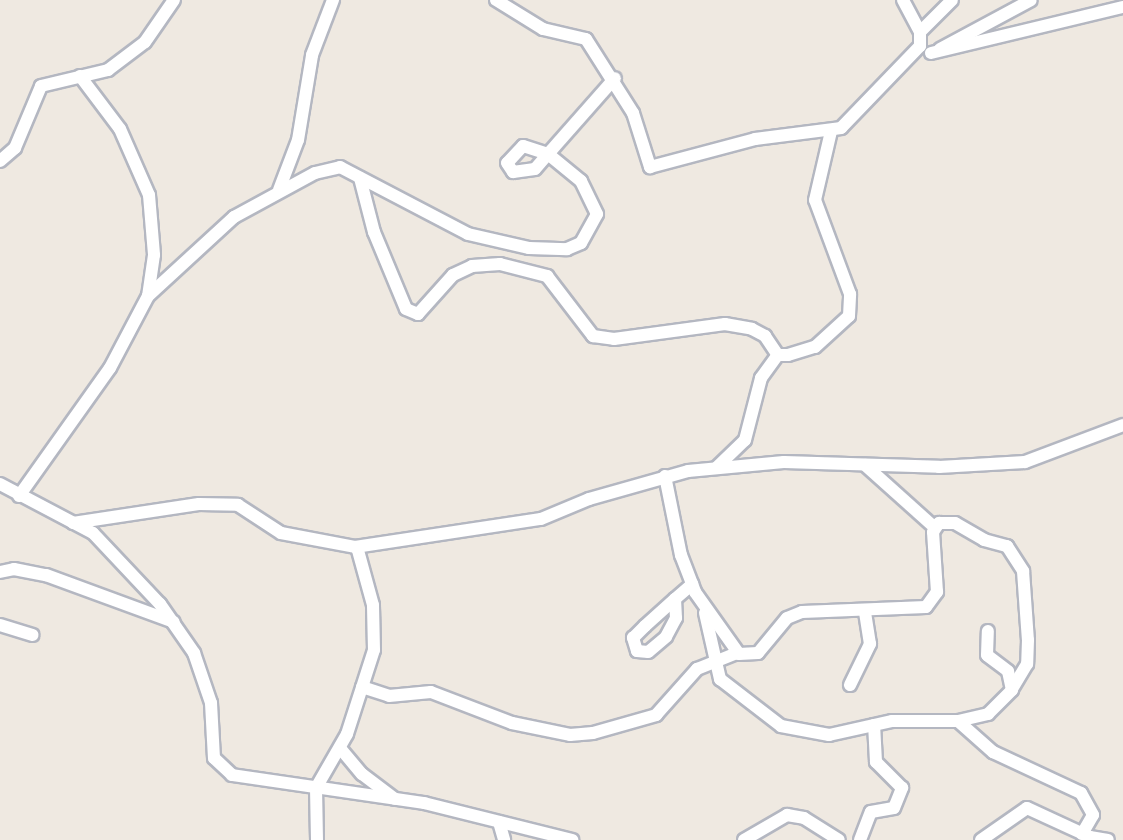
<!DOCTYPE html>
<style>
body{margin:0}
#map{position:relative;width:1123px;height:840px;overflow:hidden;background:#efe9e1;font-family:"Asap Condensed",sans-serif}
div>[style]{position:absolute}
.roads{filter:drop-shadow(2px 0 #b4b7c1) drop-shadow(-2px 0 #b4b7c1) drop-shadow(0 2px #b4b7c1) drop-shadow(0 -2px #b4b7c1)}
.minor>*{height:12px;margin:-6px;padding:0 6px;transform-origin:6px;border-radius:6px;background:#fff}
span{translate:-50% -50%;white-space:nowrap;text-align:center;line-height:1.15;-webkit-text-stroke:6px #fff;paint-order:stroke}
</style>
<div id="map">
<div class="roads">
<div class="minor">
<div style="left:496px;top:0;width:55px;rotate:31.7deg"></div>
<div style="left:543px;top:29px;width:44px;rotate:13.1deg"></div>
<div style="left:586px;top:39px;width:88px;rotate:57.6deg"></div>
<div style="left:633px;top:113px;width:57px;rotate:72.5deg"></div>
<div style="left:650px;top:167px;width:109px;rotate:-14.9deg"></div>
<div style="left:755px;top:139px;width:87px;rotate:-7.3deg"></div>
<div style="left:841px;top:128px;width:114px;rotate:-46.1deg"></div>
<div style="left:920px;top:46px;width:14px;rotate:-90deg"></div>
<div style="left:920px;top:32px;width:36px;rotate:-118deg"></div>
<div style="left:920px;top:32px;width:45px;rotate:-45deg"></div>
<div style="left:940px;top:49px;width:103px;rotate:-28.3deg"></div>
<div style="left:931px;top:53px;width:197px;rotate:-13.5deg"></div>
<div style="left:80px;top:76px;width:66px;rotate:53deg"></div>
<div style="left:120px;top:129px;width:72px;rotate:66.3deg"></div>
<div style="left:149px;top:195px;width:60px;rotate:85.2deg"></div>
<div style="left:154px;top:255px;width:41px;rotate:98.3deg"></div>
<div style="left:0;top:161px;width:20px;rotate:-41deg"></div>
<div style="left:15px;top:148px;width:67px;rotate:-67.2deg"></div>
<div style="left:41px;top:86px;width:69px;rotate:-13.4deg"></div>
<div style="left:108px;top:70px;width:46px;rotate:-37.1deg"></div>
<div style="left:145px;top:42px;width:51px;rotate:-55.4deg"></div>
<div style="left:360px;top:178px;width:56px;rotate:75.5deg"></div>
<div style="left:374px;top:232px;width:83px;rotate:67.4deg"></div>
<div style="left:406px;top:309px;width:13px;rotate:23deg"></div>
<div style="left:418px;top:314px;width:52px;rotate:-48.1deg"></div>
<div style="left:453px;top:275px;width:21px;rotate:-25deg"></div>
<div style="left:472px;top:266px;width:28px;rotate:-4deg"></div>
<div style="left:500px;top:264px;width:49px;rotate:14.3deg"></div>
<div style="left:547px;top:276px;width:76px;rotate:52.5deg"></div>
<div style="left:593px;top:336px;width:21px;rotate:8deg"></div>
<div style="left:614px;top:339px;width:112px;rotate:-7.7deg"></div>
<div style="left:725px;top:324px;width:27px;rotate:10deg"></div>
<div style="left:752px;top:329px;width:15px;rotate:28deg"></div>
<div style="left:765px;top:336px;width:23px;rotate:56deg"></div>
<div style="left:778px;top:355px;width:10px"></div>
<div style="left:788px;top:355px;width:28px;rotate:-17deg"></div>
<div style="left:815px;top:347px;width:46px;rotate:-42.4deg"></div>
<div style="left:849px;top:316px;width:22px;rotate:-87deg"></div>
<div style="left:850px;top:294px;width:100px;rotate:-110.4deg"></div>
<div style="left:815px;top:200px;width:71px;rotate:-76.9deg"></div>
<div style="left:279px;top:190px;width:53px;rotate:-69.2deg"></div>
<div style="left:298px;top:140px;width:86px;rotate:-80.6deg"></div>
<div style="left:312px;top:55px;width:59px;rotate:-69.1deg"></div>
<div style="left:865px;top:465px;width:93px;rotate:41.9deg"></div>
<div style="left:716px;top:468px;width:40px;rotate:-44deg"></div>
<div style="left:745px;top:440px;width:64px;rotate:-75.5deg"></div>
<div style="left:761px;top:378px;width:29px;rotate:-54deg"></div>
<div style="left:665px;top:476px;width:81px;rotate:78.6deg"></div>
<div style="left:681px;top:555px;width:40px;rotate:69deg"></div>
<div style="left:695px;top:592px;width:76px;rotate:54.6deg"></div>
<div style="left:739px;top:654px;width:19px;rotate:-3deg"></div>
<div style="left:758px;top:653px;width:45px;rotate:-50.4deg"></div>
<div style="left:787px;top:618px;width:16px;rotate:-22deg"></div>
<div style="left:802px;top:612px;width:124px;rotate:-2.3deg"></div>
<div style="left:926px;top:607px;width:19px;rotate:-54deg"></div>
<div style="left:937px;top:592px;width:60px;rotate:-93.8deg"></div>
<div style="left:933px;top:532px;width:11px;rotate:-56deg"></div>
<div style="left:939px;top:523px;width:16px"></div>
<div style="left:955px;top:523px;width:34px;rotate:30deg"></div>
<div style="left:984px;top:540px;width:24px;rotate:15deg"></div>
<div style="left:1007px;top:546px;width:30px;rotate:57deg"></div>
<div style="left:1023px;top:571px;width:69px;rotate:85.9deg"></div>
<div style="left:1028px;top:640px;width:24px;rotate:92deg"></div>
<div style="left:1027px;top:664px;width:27px;rotate:121deg"></div>
<div style="left:0;top:484px;width:105px;rotate:27.8deg"></div>
<div style="left:93px;top:533px;width:98px;rotate:46.7deg"></div>
<div style="left:160px;top:604px;width:60px;rotate:55.2deg"></div>
<div style="left:194px;top:653px;width:53px;rotate:71.2deg"></div>
<div style="left:211px;top:703px;width:55px;rotate:86.9deg"></div>
<div style="left:214px;top:758px;width:25px;rotate:43deg"></div>
<div style="left:232px;top:775px;width:194px;rotate:8.3deg"></div>
<div style="left:424px;top:803px;width:153px;rotate:14deg"></div>
<div style="left:19px;top:496px;width:157px;rotate:-54.6deg"></div>
<div style="left:110px;top:368px;width:81px;rotate:-62.2deg"></div>
<div style="left:148px;top:296px;width:117px;rotate:-42.6deg"></div>
<div style="left:234px;top:217px;width:92px;rotate:-28.5deg"></div>
<div style="left:315px;top:173px;width:26px;rotate:-13deg"></div>
<div style="left:340px;top:167px;width:144px;rotate:27.6deg"></div>
<div style="left:468px;top:234px;width:63px;rotate:12.9deg"></div>
<div style="left:529px;top:248px;width:38px;rotate:2deg"></div>
<div style="left:567px;top:249px;width:15px;rotate:-23deg"></div>
<div style="left:581px;top:243px;width:33px;rotate:-61deg"></div>
<div style="left:597px;top:214px;width:37px;rotate:-116deg"></div>
<div style="left:581px;top:181px;width:43px;rotate:-140.7deg"></div>
<div style="left:548px;top:154px;width:26px;rotate:-162deg"></div>
<div style="left:523px;top:146px;width:23px;rotate:133deg"></div>
<div style="left:507px;top:163px;width:11px;rotate:56deg"></div>
<div style="left:513px;top:172px;width:22px;rotate:-8deg"></div>
<div style="left:535px;top:169px;width:20px;rotate:-49deg"></div>
<div style="left:548px;top:154px;width:101px;rotate:-48.6deg"></div>
<div style="left:73px;top:523px;width:127px;rotate:-8.6deg"></div>
<div style="left:199px;top:504px;width:39px;rotate:1deg"></div>
<div style="left:238px;top:505px;width:51px;rotate:33.1deg"></div>
<div style="left:281px;top:533px;width:75px;rotate:10.7deg"></div>
<div style="left:355px;top:547px;width:188px;rotate:-8.6deg"></div>
<div style="left:541px;top:519px;width:52px;rotate:-22.6deg"></div>
<div style="left:589px;top:499px;width:103px;rotate:-15.8deg"></div>
<div style="left:688px;top:471px;width:96px;rotate:-5.4deg"></div>
<div style="left:784px;top:462px;width:155px;rotate:1.8deg"></div>
<div style="left:939px;top:467px;width:86px;rotate:-3.3deg"></div>
<div style="left:1025px;top:462px;width:105px;rotate:-20.7deg"></div>
<div style="left:0;top:572px;width:14px;rotate:-12deg"></div>
<div style="left:14px;top:569px;width:33px;rotate:11deg"></div>
<div style="left:46px;top:575px;width:136px;rotate:20.2deg"></div>
<div style="left:675px;top:599px;width:19px;rotate:87deg"></div>
<div style="left:676px;top:618px;width:21px;rotate:118deg"></div>
<div style="left:666px;top:637px;width:23px;rotate:140deg"></div>
<div style="left:648px;top:652px;width:11px;rotate:-175deg"></div>
<div style="left:637px;top:651px;width:14px;rotate:-107deg"></div>
<div style="left:633px;top:638px;width:17px;rotate:-45deg"></div>
<div style="left:645px;top:626px;width:40px;rotate:-42deg"></div>
<div style="left:675px;top:599px;width:23px;rotate:-41deg"></div>
<div style="left:705px;top:613px;width:68px;rotate:77.2deg"></div>
<div style="left:720px;top:679px;width:77px;rotate:37.6deg"></div>
<div style="left:781px;top:726px;width:49px;rotate:10.6deg"></div>
<div style="left:829px;top:735px;width:65px;rotate:-12.5deg"></div>
<div style="left:892px;top:721px;width:66px"></div>
<div style="left:958px;top:721px;width:47px;rotate:41.5deg"></div>
<div style="left:993px;top:752px;width:97px;rotate:25deg"></div>
<div style="left:1081px;top:793px;width:25px;rotate:61deg"></div>
<div style="left:1093px;top:815px;width:22px;rotate:120deg"></div>
<div style="left:0;top:625px;width:34px;rotate:17deg"></div>
<div style="left:850px;top:685px;width:46px;rotate:-64deg"></div>
<div style="left:870px;top:644px;width:31px;rotate:-99deg"></div>
<div style="left:362px;top:687px;width:28px;rotate:18deg"></div>
<div style="left:389px;top:696px;width:42px;rotate:-5.4deg"></div>
<div style="left:431px;top:692px;width:87px;rotate:20.9deg"></div>
<div style="left:512px;top:723px;width:59px;rotate:11.7deg"></div>
<div style="left:570px;top:735px;width:23px;rotate:-5deg"></div>
<div style="left:593px;top:733px;width:66px;rotate:-15.9deg"></div>
<div style="left:656px;top:715px;width:62px;rotate:-48.3deg"></div>
<div style="left:697px;top:669px;width:43px;rotate:-21.8deg"></div>
<div style="left:958px;top:721px;width:31px;rotate:-13deg"></div>
<div style="left:988px;top:714px;width:34px;rotate:-45deg"></div>
<div style="left:1012px;top:690px;width:19px;rotate:-102deg"></div>
<div style="left:1008px;top:671px;width:26px;rotate:-143deg"></div>
<div style="left:987px;top:655px;width:24px;rotate:-88deg"></div>
<div style="left:340px;top:748px;width:34px;rotate:50deg"></div>
<div style="left:362px;top:774px;width:41px;rotate:37.1deg"></div>
<div style="left:499px;top:822px;width:19px;rotate:74deg"></div>
<div style="left:317px;top:840px;width:52px;rotate:-91.1deg"></div>
<div style="left:316px;top:788px;width:62px;rotate:-60.1deg"></div>
<div style="left:347px;top:734px;width:88px;rotate:-72.2deg"></div>
<div style="left:374px;top:650px;width:45px;rotate:-91.3deg"></div>
<div style="left:373px;top:605px;width:60px;rotate:-105.4deg"></div>
<div style="left:744px;top:840px;width:50px;rotate:-30.2deg"></div>
<div style="left:787px;top:815px;width:17px;rotate:10deg"></div>
<div style="left:804px;top:818px;width:41px;rotate:32.2deg"></div>
<div style="left:860px;top:840px;width:30px;rotate:-69deg"></div>
<div style="left:871px;top:812px;width:23px;rotate:-10deg"></div>
<div style="left:894px;top:808px;width:22px;rotate:-68deg"></div>
<div style="left:902px;top:788px;width:37px;rotate:-135deg"></div>
<div style="left:876px;top:762px;width:37px;rotate:-93deg"></div>
<div style="left:981px;top:840px;width:56px;rotate:-34.8deg"></div>
<div style="left:1027px;top:808px;width:69px;rotate:24.7deg"></div>
<div style="left:1090px;top:837px;width:18px;rotate:9deg"></div>
</div>
</div>
</div>
